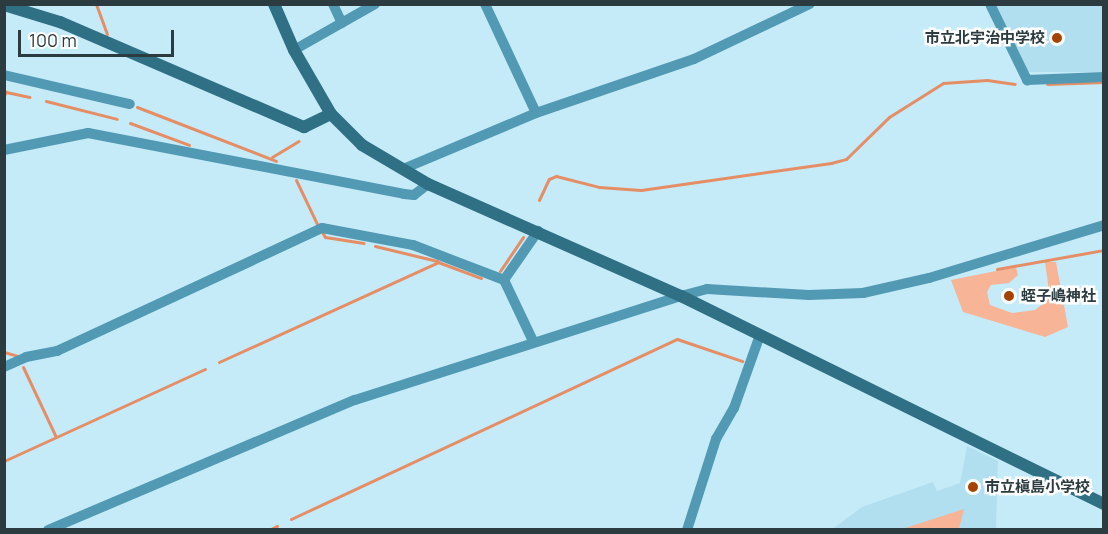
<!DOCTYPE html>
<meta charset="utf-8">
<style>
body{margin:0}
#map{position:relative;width:1108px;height:534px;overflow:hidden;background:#c5ebf9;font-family:Manrope,"Noto Sans JP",sans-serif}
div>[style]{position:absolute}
.built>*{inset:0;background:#b1dff0}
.green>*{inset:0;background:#f7b496}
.stream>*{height:3px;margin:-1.5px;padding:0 1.5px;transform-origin:1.5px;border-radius:1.5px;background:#e58e66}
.street>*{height:10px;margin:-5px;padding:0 5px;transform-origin:5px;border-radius:5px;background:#529ab3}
.secondary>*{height:12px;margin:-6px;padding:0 6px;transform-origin:6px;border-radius:6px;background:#2f7085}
.dots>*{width:16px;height:16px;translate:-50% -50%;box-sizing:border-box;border:3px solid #fff;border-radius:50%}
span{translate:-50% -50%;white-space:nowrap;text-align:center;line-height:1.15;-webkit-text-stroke:5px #fff;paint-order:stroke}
.poi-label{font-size:15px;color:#2c3b40;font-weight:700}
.right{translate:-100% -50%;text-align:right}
.left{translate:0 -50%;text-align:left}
.frame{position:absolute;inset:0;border:6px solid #2c3b40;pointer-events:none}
.scale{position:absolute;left:18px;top:30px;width:156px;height:27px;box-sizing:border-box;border:3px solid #2c3b40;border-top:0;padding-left:8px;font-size:18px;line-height:21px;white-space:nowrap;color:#2c3b40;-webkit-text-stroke:4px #fff;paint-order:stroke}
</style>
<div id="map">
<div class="built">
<div style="clip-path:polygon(995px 5px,1103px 5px,1103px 72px,1026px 72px)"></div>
<div style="clip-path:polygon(967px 446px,998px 461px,996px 529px,831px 530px,862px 507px,933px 482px,937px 491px,960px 483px)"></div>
</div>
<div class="green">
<div style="clip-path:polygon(1045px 262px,1056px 262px,1068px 327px,1045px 337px,963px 312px,951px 280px,1016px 267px,1018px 275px,1009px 283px,991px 285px,987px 292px,990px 305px,1012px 313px,1035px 310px,1045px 302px,1049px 291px)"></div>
<div style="clip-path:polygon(964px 509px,959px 529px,902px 529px)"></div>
</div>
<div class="stream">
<div style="left:96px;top:4px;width:32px;rotate:70deg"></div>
<div style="left:1047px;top:84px;width:57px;rotate:-2deg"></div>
<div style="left:4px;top:95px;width:4px;rotate:-56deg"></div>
<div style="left:6px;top:92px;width:24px;rotate:12deg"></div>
<div style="left:46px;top:101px;width:73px;rotate:14.2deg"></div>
<div style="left:137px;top:107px;width:149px;rotate:21.2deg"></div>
<div style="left:130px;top:123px;width:63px;rotate:20.4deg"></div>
<div style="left:272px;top:157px;width:31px;rotate:-31deg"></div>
<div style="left:296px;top:180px;width:49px;rotate:64.5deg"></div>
<div style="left:539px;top:200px;width:23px;rotate:-65deg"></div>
<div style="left:549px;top:179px;width:8px;rotate:-23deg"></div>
<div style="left:556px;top:176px;width:44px;rotate:14.3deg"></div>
<div style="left:599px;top:187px;width:42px;rotate:4.1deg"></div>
<div style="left:641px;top:190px;width:192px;rotate:-8.1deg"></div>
<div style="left:831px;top:163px;width:16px;rotate:-15deg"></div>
<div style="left:846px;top:159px;width:60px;rotate:-44.3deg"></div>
<div style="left:889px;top:117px;width:64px;rotate:-32.2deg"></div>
<div style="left:943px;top:83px;width:44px;rotate:-3.9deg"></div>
<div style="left:987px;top:80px;width:28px;rotate:8deg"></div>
<div style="left:322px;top:232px;width:6px;rotate:59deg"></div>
<div style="left:325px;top:237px;width:39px;rotate:9deg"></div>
<div style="left:375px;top:246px;width:64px;rotate:13.6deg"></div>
<div style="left:997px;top:269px;width:109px;rotate:-10.1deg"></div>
<div style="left:500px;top:271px;width:41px;rotate:-55.9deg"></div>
<div style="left:4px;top:352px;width:15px;rotate:16deg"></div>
<div style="left:219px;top:362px;width:241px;rotate:-24.5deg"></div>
<div style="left:438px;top:262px;width:46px;rotate:20.4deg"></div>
<div style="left:23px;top:367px;width:77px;rotate:64.8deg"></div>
<div style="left:4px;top:461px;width:221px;rotate:-24.6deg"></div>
<div style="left:291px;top:519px;width:426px;rotate:-25deg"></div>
<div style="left:677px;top:339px;width:69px;rotate:18.7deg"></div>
<div style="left:269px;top:530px;width:9px;rotate:-27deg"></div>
<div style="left:673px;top:530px;width:9px"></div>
</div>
<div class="street">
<div style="left:333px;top:4px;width:21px;rotate:65deg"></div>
<div style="left:485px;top:4px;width:120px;rotate:64.9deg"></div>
<div style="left:990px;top:4px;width:85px;rotate:64deg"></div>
<div style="left:1027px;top:80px;width:77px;rotate:-2.2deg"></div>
<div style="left:294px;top:50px;width:93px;rotate:-29.6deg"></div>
<div style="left:4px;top:75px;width:129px;rotate:13deg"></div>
<div style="left:4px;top:150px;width:86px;rotate:-11.4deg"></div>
<div style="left:88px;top:133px;width:322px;rotate:10.9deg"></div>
<div style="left:404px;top:194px;width:10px;rotate:6deg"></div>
<div style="left:414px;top:195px;width:18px;rotate:-38deg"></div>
<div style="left:403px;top:169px;width:144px;rotate:-22.8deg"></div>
<div style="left:536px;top:113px;width:167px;rotate:-18.9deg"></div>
<div style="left:694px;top:59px;width:128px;rotate:-25.4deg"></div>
<div style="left:533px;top:341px;width:68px;rotate:-115.4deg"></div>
<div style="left:504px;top:280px;width:60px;rotate:-55.2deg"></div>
<div style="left:4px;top:367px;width:24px;rotate:-24deg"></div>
<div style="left:26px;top:357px;width:32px;rotate:-11deg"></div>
<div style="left:57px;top:351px;width:292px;rotate:-24.9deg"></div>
<div style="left:322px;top:228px;width:93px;rotate:10.6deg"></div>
<div style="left:413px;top:245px;width:97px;rotate:21deg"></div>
<div style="left:48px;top:530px;width:333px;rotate:-23deg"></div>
<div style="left:355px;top:400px;width:342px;rotate:-17.7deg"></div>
<div style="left:681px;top:296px;width:27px;rotate:-15deg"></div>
<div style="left:707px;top:289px;width:102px;rotate:3.4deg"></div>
<div style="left:809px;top:295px;width:54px;rotate:-2.1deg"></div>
<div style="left:863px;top:293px;width:68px;rotate:-12.8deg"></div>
<div style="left:929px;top:278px;width:183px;rotate:-16.8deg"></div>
<div style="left:687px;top:530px;width:96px;rotate:-72.3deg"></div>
<div style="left:716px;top:439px;width:36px;rotate:-60deg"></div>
<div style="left:734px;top:408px;width:77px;rotate:-70.4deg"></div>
</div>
<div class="secondary">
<div style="left:274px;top:4px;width:50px;rotate:66.5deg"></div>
<div style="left:294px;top:50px;width:74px;rotate:60deg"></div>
<div style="left:4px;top:5px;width:59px;rotate:16.9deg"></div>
<div style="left:60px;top:22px;width:266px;rotate:23.3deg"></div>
<div style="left:304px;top:127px;width:30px;rotate:-26deg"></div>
<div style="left:331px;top:114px;width:44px;rotate:45deg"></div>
<div style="left:362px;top:145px;width:77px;rotate:30.6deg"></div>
<div style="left:428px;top:184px;width:277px;rotate:23.9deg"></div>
<div style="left:681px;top:296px;width:471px;rotate:26.2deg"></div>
</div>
<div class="dots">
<div style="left:1057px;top:38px;background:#a54300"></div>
<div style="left:1009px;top:296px;background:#a54300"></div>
<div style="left:973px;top:487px;background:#a54300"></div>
</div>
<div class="poi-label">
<span class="right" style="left:1045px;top:38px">市立北宇治中学校</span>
<span class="left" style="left:1021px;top:296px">蛭子嶋神社</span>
<span class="left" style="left:985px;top:487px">市立槇島小学校</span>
</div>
<div class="frame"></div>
<div class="scale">100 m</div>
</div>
